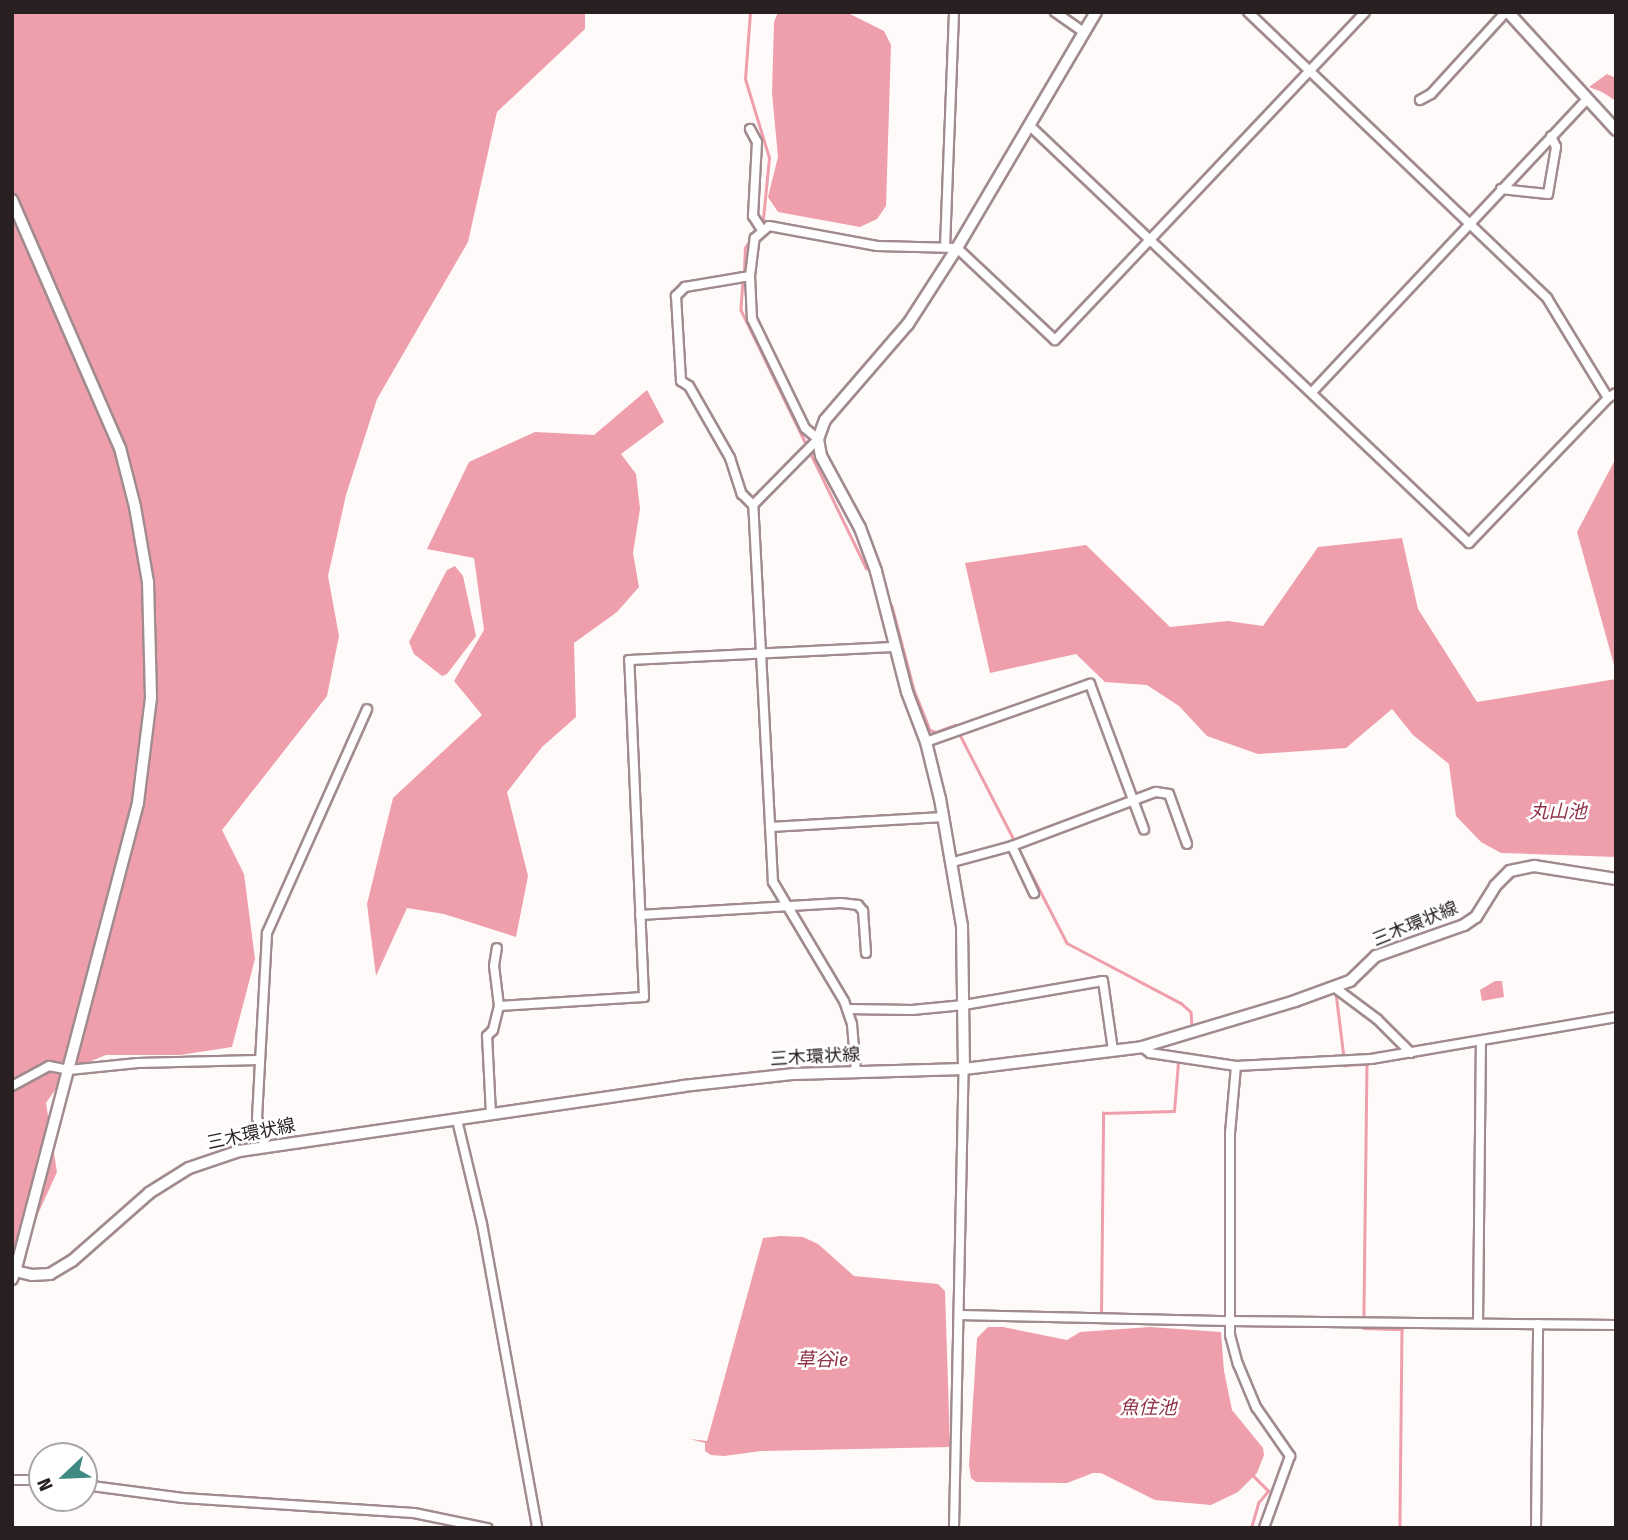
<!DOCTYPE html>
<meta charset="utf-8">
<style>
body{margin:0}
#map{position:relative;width:1628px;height:1540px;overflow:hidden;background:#fffafa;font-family:"Fira Sans Condensed","Noto Sans JP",sans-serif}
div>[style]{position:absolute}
.forest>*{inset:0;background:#ee9fab}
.stream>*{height:2.5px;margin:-1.25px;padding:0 1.25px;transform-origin:1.25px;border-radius:1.25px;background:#ee9fab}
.roads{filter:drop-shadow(2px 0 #a18b8e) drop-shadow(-2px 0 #a18b8e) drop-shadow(0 2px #a18b8e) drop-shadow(0 -2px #a18b8e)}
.minor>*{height:8px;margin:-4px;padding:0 4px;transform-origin:4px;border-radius:4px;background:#fff}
.tertiary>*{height:10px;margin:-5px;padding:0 5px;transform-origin:5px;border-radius:5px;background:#fff}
.secondary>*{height:10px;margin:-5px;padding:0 5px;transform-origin:5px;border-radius:5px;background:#fff}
span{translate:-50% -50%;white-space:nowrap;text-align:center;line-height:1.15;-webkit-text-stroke:5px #fff;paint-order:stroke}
.street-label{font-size:18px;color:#271f20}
.water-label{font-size:19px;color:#8f3349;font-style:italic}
.frame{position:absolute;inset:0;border:14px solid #271f20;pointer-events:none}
.north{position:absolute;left:28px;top:1442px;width:70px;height:70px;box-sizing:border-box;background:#fff;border:2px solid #a9a5a6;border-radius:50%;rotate:247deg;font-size:19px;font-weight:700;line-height:28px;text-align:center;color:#271f20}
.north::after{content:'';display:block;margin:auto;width:24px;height:32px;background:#418983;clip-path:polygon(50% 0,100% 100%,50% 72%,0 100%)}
</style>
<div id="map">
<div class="forest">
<div style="clip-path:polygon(12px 12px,585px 12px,585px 29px,497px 112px,468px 242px,377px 399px,346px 495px,328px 576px,339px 636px,327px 696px,222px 830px,244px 874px,255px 959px,232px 1047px,180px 1055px,106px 1055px,69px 1070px,46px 1103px,57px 1172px,33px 1225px,12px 1254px)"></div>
<div style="clip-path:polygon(778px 12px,846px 12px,884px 31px,891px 45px,886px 206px,877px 219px,860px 227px,778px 212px,768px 197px,778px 157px,772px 93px,774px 22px)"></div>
<div style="clip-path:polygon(1607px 74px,1616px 78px,1616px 101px,1602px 92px,1589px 87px)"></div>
<div style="clip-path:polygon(647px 390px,664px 422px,621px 454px,636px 474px,640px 509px,633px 553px,639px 587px,617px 612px,574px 643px,576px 717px,542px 747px,507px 792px,528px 876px,516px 937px,444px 914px,407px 908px,376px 976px,367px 904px,393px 798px,482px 715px,454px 681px,484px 630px,474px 558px,427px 549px,469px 462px,535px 432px,594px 435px)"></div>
<div style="clip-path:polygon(1616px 458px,1616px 672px,1577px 532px)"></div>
<div style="clip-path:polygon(1402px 538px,1418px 609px,1477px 702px,1616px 679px,1616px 857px,1501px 853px,1481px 842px,1456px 816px,1449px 764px,1413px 735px,1392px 709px,1346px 748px,1258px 754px,1207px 736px,1179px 706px,1147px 685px,1105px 682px,1076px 654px,990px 673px,965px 563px,1086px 545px,1170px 627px,1228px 621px,1263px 626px,1318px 547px)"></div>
<div style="clip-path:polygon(455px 566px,463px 576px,476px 636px,447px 674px,442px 676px,414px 654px,409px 642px,447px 570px)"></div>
<div style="clip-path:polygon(1495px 981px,1502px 981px,1504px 997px,1482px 1001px,1480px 990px)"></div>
<div style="clip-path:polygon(780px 1236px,803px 1237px,818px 1244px,854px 1276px,938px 1284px,945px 1291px,950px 1447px,761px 1451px,724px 1456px,711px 1455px,705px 1451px,705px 1443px,690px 1439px,707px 1441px,763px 1238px)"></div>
<div style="clip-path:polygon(988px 1327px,1003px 1327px,1067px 1340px,1080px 1332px,1150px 1327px,1221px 1332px,1224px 1371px,1232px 1410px,1263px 1448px,1264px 1455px,1257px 1473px,1238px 1492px,1211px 1505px,1155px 1500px,1101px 1473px,1093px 1473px,1067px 1483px,976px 1482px,971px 1478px,969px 1465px,977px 1338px)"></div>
</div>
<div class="stream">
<div style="left:744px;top:273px;width:25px;rotate:-88deg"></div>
<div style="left:745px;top:248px;width:34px;rotate:-58deg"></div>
<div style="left:763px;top:219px;width:61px;rotate:-84.4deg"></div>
<div style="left:769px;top:158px;width:83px;rotate:-106.9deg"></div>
<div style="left:745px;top:79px;width:67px;rotate:-85.7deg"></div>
<div style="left:743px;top:280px;width:30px;rotate:94deg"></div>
<div style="left:741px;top:310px;width:287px;rotate:64.1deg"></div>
<div style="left:892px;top:606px;width:87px;rotate:75.3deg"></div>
<div style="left:914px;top:690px;width:43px;rotate:68.2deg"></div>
<div style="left:930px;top:730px;width:6px;rotate:18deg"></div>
<div style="left:936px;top:732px;width:20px;rotate:-20deg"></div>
<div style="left:955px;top:725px;width:245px;rotate:62.8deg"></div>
<div style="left:1067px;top:943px;width:129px;rotate:27.8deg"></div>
<div style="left:1181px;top:1003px;width:13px;rotate:42deg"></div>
<div style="left:1191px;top:1012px;width:15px;rotate:86deg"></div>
<div style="left:1336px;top:993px;width:73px;rotate:82.9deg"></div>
<div style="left:1345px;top:1065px;width:22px;rotate:-3deg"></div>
<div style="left:1367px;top:1064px;width:264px;rotate:90.7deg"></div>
<div style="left:1364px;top:1328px;width:38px;rotate:2deg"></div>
<div style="left:1402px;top:1329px;width:199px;rotate:90.6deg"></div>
<div style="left:1101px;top:1315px;width:202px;rotate:-89.4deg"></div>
<div style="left:1103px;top:1113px;width:71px;rotate:-1.6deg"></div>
<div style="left:1174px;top:1111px;width:49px;rotate:-85.3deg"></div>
<div style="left:1251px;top:1528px;width:26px;rotate:-74deg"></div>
<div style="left:1258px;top:1503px;width:16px;rotate:-50deg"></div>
<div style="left:1268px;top:1491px;width:20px;rotate:-135deg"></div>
</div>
<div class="roads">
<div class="minor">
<div style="left:1055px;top:12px;width:35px;rotate:35deg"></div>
<div style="left:1248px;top:12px;width:414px;rotate:43.7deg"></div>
<div style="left:1547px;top:298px;width:117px;rotate:58.6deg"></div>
<div style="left:1420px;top:100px;width:13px;rotate:-29deg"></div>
<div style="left:1431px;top:94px;width:111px;rotate:-47.6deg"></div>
<div style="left:1029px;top:125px;width:607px;rotate:43.53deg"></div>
<div style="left:1469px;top:543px;width:201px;rotate:-46.2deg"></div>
<div style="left:1608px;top:398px;width:9px;rotate:-32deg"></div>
<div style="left:750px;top:129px;width:15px;rotate:62deg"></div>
<div style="left:757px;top:142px;width:74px;rotate:93.1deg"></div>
<div style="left:753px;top:216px;width:17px;rotate:57deg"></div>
<div style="left:1501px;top:189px;width:47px;rotate:6.1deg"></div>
<div style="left:1548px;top:194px;width:48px;rotate:-80.3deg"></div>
<div style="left:1556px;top:147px;width:12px;rotate:-114deg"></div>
<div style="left:945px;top:247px;width:235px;rotate:-87.8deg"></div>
<div style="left:750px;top:276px;width:66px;rotate:170.4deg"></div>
<div style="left:685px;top:287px;width:13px;rotate:135deg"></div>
<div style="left:676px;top:296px;width:85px;rotate:86.6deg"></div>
<div style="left:681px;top:381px;width:9px;rotate:32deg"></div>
<div style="left:689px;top:386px;width:83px;rotate:60.3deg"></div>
<div style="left:730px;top:458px;width:38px;rotate:72deg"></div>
<div style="left:742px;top:494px;width:16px;rotate:45deg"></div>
<div style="left:1313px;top:391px;width:400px;rotate:-46.8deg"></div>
<div style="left:926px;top:742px;width:174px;rotate:-19.5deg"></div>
<div style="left:1090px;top:684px;width:155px;rotate:69.6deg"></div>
<div style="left:770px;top:827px;width:174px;rotate:-3.3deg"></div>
<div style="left:1012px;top:846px;width:52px;rotate:64.9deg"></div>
<div style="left:953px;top:862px;width:61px;rotate:-15.2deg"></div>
<div style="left:1012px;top:846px;width:154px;rotate:-20.6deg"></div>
<div style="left:1156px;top:792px;width:13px;rotate:9deg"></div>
<div style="left:1169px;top:794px;width:53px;rotate:70.2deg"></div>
<div style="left:640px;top:915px;width:201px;rotate:-3.4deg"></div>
<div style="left:841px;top:903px;width:17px;rotate:7deg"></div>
<div style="left:858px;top:905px;width:8px;rotate:50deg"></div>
<div style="left:863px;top:911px;width:42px;rotate:85.9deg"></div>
<div style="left:1334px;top:987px;width:54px;rotate:36.7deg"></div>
<div style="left:1377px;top:1019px;width:48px;rotate:45deg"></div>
<div style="left:499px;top:1006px;width:145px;rotate:-3.6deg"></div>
<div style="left:644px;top:997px;width:337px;rotate:-92.5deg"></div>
<div style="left:629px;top:660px;width:265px;rotate:-2.8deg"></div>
<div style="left:847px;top:1009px;width:65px;rotate:0.9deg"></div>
<div style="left:912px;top:1010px;width:52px;rotate:-5.5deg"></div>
<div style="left:964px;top:1005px;width:141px;rotate:-9.8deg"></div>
<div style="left:1103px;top:981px;width:70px;rotate:81.8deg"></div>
<div style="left:1142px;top:1047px;width:10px;rotate:37deg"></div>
<div style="left:1150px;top:1053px;width:87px;rotate:8.6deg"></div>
<div style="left:1236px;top:1066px;width:135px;rotate:-3deg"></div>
<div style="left:1371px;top:1059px;width:249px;rotate:-9.7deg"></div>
<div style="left:1236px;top:1066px;width:67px;rotate:95.1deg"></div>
<div style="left:1230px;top:1133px;width:202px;rotate:90deg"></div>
<div style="left:1230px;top:1335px;width:30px;rotate:75deg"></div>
<div style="left:1238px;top:1364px;width:47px;rotate:67.3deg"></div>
<div style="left:1256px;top:1407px;width:60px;rotate:55.2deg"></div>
<div style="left:1290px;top:1456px;width:77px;rotate:109.9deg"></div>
<div style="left:856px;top:1072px;width:48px;rotate:-94.8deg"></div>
<div style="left:852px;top:1024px;width:24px;rotate:-109deg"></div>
<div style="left:844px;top:1001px;width:139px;rotate:-120.8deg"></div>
<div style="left:773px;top:882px;width:378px;rotate:-93deg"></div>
<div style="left:753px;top:505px;width:93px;rotate:-45.4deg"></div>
<div style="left:818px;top:439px;width:17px;rotate:-140deg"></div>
<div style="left:805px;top:428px;width:121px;rotate:-115.9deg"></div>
<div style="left:752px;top:319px;width:43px;rotate:-92.7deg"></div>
<div style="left:750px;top:276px;width:38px;rotate:-83deg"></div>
<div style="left:755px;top:238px;width:18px;rotate:-41deg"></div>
<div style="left:769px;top:226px;width:110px;rotate:10.5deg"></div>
<div style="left:877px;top:246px;width:80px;rotate:1.4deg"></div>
<div style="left:957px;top:248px;width:134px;rotate:43.2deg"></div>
<div style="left:1055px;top:340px;width:451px;rotate:-46.6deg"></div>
<div style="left:12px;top:1086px;width:42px;rotate:-28.4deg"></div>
<div style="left:49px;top:1066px;width:20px;rotate:11deg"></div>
<div style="left:69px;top:1070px;width:69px;rotate:-5.8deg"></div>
<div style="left:138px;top:1063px;width:120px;rotate:-1.4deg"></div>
<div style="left:491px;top:1114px;width:78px;rotate:-92.9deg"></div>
<div style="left:487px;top:1036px;width:8px;rotate:-45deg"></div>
<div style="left:493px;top:1030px;width:25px;rotate:-76deg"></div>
<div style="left:499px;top:1006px;width:40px;rotate:-97.1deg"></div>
<div style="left:494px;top:966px;width:18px;rotate:-81deg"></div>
<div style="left:457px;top:1120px;width:107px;rotate:76.5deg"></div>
<div style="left:482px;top:1224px;width:309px;rotate:79.7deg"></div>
<div style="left:265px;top:1147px;width:30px;rotate:-105deg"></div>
<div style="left:257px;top:1118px;width:185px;rotate:-86.9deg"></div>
<div style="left:267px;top:933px;width:245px;rotate:-65.9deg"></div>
<div style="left:959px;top:1315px;width:270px;rotate:1.3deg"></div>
<div style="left:1229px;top:1321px;width:387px;rotate:0.6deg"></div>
<div style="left:1478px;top:1323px;width:282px;rotate:-89.4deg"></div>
<div style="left:12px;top:1480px;width:30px"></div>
<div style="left:84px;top:1485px;width:100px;rotate:7.5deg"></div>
<div style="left:183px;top:1498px;width:231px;rotate:3.7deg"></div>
<div style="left:414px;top:1513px;width:75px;rotate:11.6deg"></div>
<div style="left:954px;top:1528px;width:459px;rotate:-88.8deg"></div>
<div style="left:1536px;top:1528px;width:204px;rotate:-89.4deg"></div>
</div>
<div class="tertiary">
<div style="left:12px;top:200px;width:270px;rotate:66.5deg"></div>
<div style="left:120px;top:448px;width:61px;rotate:75.7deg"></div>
<div style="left:135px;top:507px;width:76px;rotate:80.2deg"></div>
<div style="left:148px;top:582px;width:116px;rotate:88.5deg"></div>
<div style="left:151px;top:698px;width:106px;rotate:97.1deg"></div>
<div style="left:138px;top:803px;width:484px;rotate:104.7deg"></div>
<div style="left:964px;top:1069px;width:143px;rotate:-90.8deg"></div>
<div style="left:962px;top:926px;width:129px;rotate:-99.8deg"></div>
<div style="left:940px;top:799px;width:59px;rotate:-103.8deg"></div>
<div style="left:926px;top:742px;width:53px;rotate:-110.8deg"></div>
<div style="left:907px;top:692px;width:125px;rotate:-104.4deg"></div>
<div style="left:876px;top:571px;width:46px;rotate:-110.4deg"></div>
<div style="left:860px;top:528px;width:82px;rotate:-118.4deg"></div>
<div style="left:821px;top:456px;width:17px;rotate:-100deg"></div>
<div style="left:818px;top:439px;width:20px;rotate:-70deg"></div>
<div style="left:825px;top:420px;width:127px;rotate:-49.2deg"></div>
<div style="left:908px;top:324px;width:90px;rotate:-57.2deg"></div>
<div style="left:957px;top:248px;width:274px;rotate:-59.5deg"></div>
</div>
<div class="secondary">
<div style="left:1508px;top:12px;width:160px;rotate:47.5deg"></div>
<div style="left:12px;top:1279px;width:9px;rotate:-69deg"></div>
<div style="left:15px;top:1271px;width:17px;rotate:13deg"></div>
<div style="left:32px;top:1275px;width:18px;rotate:-3deg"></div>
<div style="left:50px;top:1274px;width:26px;rotate:-31deg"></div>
<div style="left:72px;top:1261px;width:103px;rotate:-41.4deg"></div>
<div style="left:149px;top:1193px;width:47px;rotate:-32deg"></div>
<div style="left:189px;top:1168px;width:53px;rotate:-18.8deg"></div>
<div style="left:239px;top:1151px;width:449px;rotate:-8.3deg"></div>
<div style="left:683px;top:1086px;width:112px;rotate:-6.2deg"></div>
<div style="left:794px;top:1074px;width:170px;rotate:-1.7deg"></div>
<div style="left:964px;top:1069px;width:179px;rotate:-7deg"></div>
<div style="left:1142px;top:1047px;width:160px;rotate:-16.7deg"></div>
<div style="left:1295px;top:1001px;width:59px;rotate:-20deg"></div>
<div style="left:1350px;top:981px;width:36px;rotate:-44deg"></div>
<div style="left:1376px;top:956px;width:93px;rotate:-19.4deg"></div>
<div style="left:1464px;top:925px;width:14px;rotate:-34deg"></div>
<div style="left:1476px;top:917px;width:36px;rotate:-58deg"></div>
<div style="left:1495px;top:886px;width:21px;rotate:-45deg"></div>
<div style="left:1510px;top:871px;width:25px;rotate:-12deg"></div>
<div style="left:1534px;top:866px;width:83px;rotate:9deg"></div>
</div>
</div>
<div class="street-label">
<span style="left:1415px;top:924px;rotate:-22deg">三木環状線</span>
<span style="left:815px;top:1057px;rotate:-3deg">三木環状線</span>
<span style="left:251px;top:1134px;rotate:-12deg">三木環状線</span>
</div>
<div class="water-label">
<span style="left:1558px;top:812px">丸山池</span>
<span style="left:822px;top:1360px">草谷ie</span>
<span style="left:1148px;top:1408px">魚住池</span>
</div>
<div class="frame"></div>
<div class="north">N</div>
</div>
